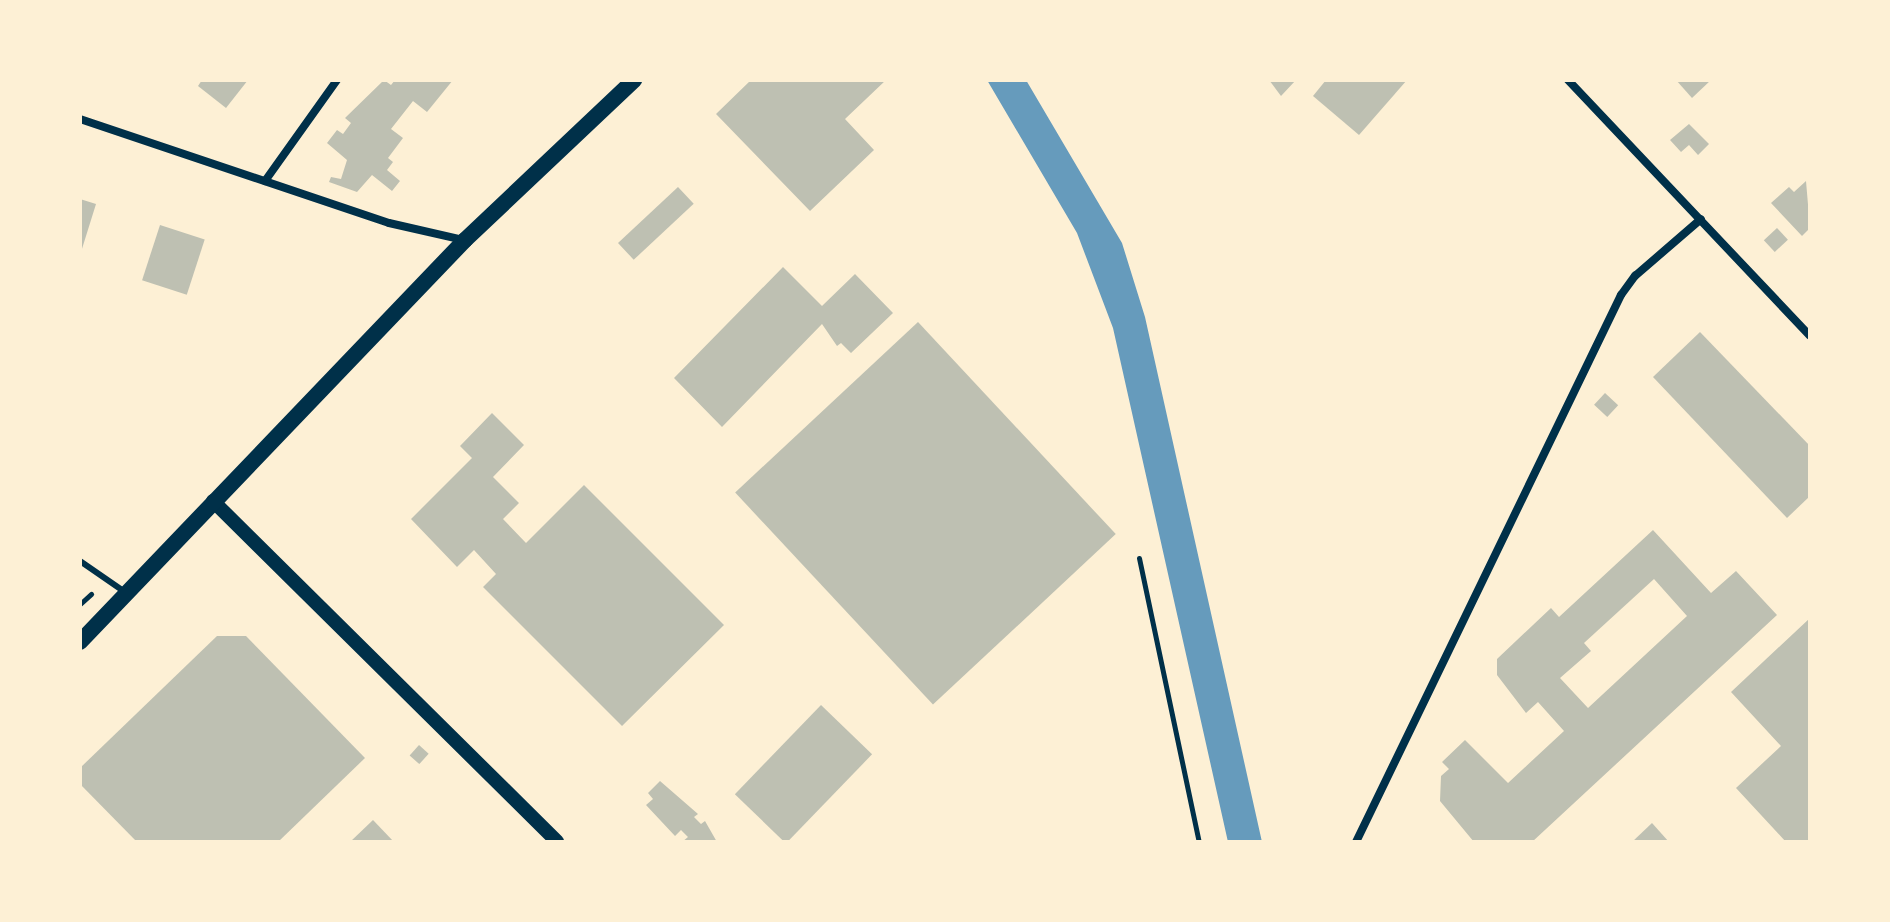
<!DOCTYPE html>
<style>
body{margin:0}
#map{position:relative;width:1890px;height:922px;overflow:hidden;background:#fdf0d5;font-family:Overpass,sans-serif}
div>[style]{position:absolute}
.water>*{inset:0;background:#669bbc}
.building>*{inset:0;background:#bec0b2;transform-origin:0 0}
.path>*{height:5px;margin:-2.5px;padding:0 2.5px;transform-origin:2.5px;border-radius:2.5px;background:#003049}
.service>*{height:6px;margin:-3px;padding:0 3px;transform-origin:3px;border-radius:3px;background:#003049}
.minor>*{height:8px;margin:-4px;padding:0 4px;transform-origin:4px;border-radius:4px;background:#003049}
.tertiary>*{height:14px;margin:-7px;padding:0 7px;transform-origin:7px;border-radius:7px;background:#003049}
.secondary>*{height:16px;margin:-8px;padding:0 8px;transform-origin:8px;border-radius:8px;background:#003049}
span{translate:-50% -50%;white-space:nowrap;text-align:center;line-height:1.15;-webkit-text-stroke:7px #fdf0d5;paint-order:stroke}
.frame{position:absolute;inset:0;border:82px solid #fdf0d5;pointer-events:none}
</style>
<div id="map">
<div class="water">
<div style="clip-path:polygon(987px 80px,1026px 80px,1122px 243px,1145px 317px,1262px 842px,1228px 842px,1113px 328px,1077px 233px)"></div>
</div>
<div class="building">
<div style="clip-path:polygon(202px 80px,248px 80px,226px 108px,198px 86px)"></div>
<div style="clip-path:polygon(384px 80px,391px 85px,395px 80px,453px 80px,427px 112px,413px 101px,391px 129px,403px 138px,388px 158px,393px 162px,387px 170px,400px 181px,392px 191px,372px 175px,357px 192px,329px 182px,331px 177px,341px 179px,347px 160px,327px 143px,337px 130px,343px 134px,351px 123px,345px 118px)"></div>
<div style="clip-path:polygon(751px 80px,886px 80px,845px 119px,874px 150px,810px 211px,716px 114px)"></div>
<div style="clip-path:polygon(1269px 80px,1296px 80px,1281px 96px)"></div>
<div style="clip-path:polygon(1326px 80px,1407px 80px,1359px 135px,1313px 96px)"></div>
<div style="clip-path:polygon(1676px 80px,1711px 80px,1692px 98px)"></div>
<div style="clip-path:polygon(1689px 124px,1709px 144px,1698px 155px,1689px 145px,1681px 152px,1670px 140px)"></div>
<div style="clip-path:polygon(1806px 181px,1810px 228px,1802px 236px,1771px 203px,1789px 187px,1794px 192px)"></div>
<div style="left:678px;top:187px;width:23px;height:82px;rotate:47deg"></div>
<div style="clip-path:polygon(80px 199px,96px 204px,81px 252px,80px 252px)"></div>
<div style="left:160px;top:225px;width:47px;height:58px;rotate:18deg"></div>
<div style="left:1777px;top:228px;width:16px;height:18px;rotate:47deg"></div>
<div style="clip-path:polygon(783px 267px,822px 306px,855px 274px,893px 313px,851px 353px,841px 343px,837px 346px,822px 324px,722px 427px,674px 378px)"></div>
<div style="left:918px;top:322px;width:290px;height:250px;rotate:47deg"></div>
<div style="clip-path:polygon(1700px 332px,1810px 446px,1810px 496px,1787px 518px,1653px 377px)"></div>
<div style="left:1605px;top:393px;width:18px;height:16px;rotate:43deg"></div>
<div style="clip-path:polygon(492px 413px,524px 445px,493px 477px,519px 503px,503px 519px,526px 543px,584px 485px,724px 625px,622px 726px,483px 587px,496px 574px,474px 550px,457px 567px,411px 519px,472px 458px,460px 446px)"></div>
<div style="clip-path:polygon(evenodd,1653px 530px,1711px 593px,1736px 571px,1777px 615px,1532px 842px,1474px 842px,1440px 801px,1441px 776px,1449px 769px,1442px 762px,1465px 740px,1508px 783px,1564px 731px,1538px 702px,1526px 713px,1497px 675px,1497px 659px,1551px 608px,1559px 617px,1653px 530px,1654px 579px,1687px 616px,1588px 708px,1560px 678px,1591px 651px,1584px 643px,1654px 579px)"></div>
<div style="clip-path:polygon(1810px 618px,1810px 842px,1786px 842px,1736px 788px,1781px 746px,1731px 692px)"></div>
<div style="clip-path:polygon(217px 636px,246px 636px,365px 758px,278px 842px,137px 842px,80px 784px,80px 768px)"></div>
<div style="left:821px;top:705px;width:71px;height:124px;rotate:44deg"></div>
<div style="left:419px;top:745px;width:13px;height:14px;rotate:42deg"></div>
<div style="clip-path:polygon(660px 781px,698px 814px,694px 817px,701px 824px,705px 821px,717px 842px,682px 842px,688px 837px,681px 830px,675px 836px,646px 805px,653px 799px,648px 793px)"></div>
<div style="clip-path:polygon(373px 820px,394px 842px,350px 842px)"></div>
<div style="clip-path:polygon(1652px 823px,1669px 842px,1632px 842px)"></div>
</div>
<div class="path">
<div style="left:1139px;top:558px;width:290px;rotate:78.1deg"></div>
<div style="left:80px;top:604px;width:15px;rotate:-42deg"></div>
</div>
<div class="service">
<div style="left:80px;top:561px;width:55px;rotate:34.6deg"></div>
</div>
<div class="minor">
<div style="left:1568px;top:80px;width:352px;rotate:46.6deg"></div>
<div style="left:80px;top:119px;width:326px;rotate:18.6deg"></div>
<div style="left:389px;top:223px;width:77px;rotate:12.8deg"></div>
<div style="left:265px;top:181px;width:124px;rotate:-54.5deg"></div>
<div style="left:1356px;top:842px;width:608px;rotate:-64.15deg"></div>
<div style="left:1621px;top:295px;width:24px;rotate:-54deg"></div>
<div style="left:1635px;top:276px;width:87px;rotate:-40.8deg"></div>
</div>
<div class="tertiary">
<div style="left:213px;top:501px;width:484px;rotate:44.7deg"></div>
</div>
<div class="secondary">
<div style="left:80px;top:642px;width:557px;rotate:-46.24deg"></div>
<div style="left:465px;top:240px;width:233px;rotate:-43.4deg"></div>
</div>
<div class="frame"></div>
</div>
